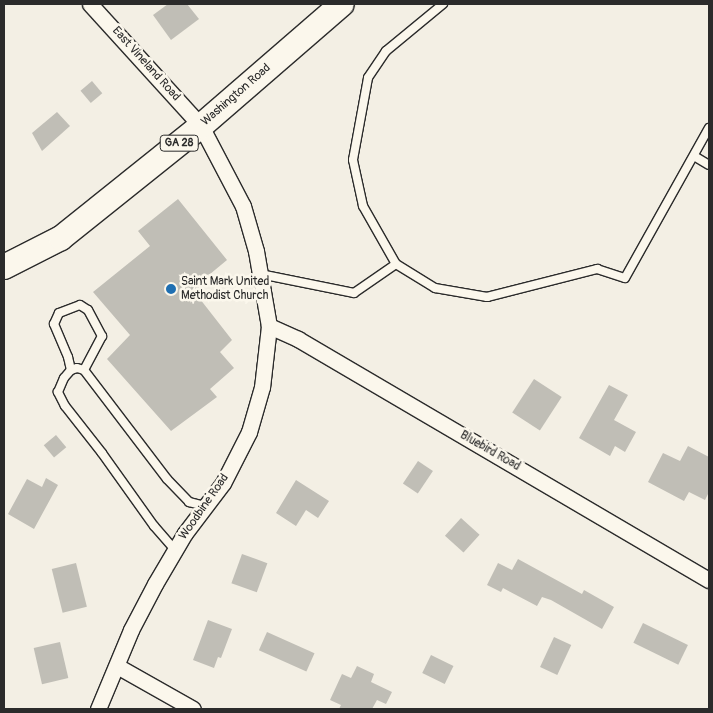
<!DOCTYPE html>
<style>
body{margin:0}
#map{position:relative;width:713px;height:713px;overflow:hidden;background:#f3efe4;font-family:Pangolin,sans-serif}
div>[style]{position:absolute}
.building>*{inset:0;background:#c0beb6;transform-origin:0 0}
.roads{filter:drop-shadow(1px 0 #2b2b2b) drop-shadow(-1px 0 #2b2b2b) drop-shadow(0 1px #2b2b2b) drop-shadow(0 -1px #2b2b2b)}
.service>*{height:8px;margin:-4px;padding:0 4px;transform-origin:4px;border-radius:4px;background:#fbf7ec}
.minor>*{height:15px;margin:-7.5px;padding:0 7.5px;transform-origin:7.5px;border-radius:7.5px;background:#fbf7ec}
.primary>*{height:24px;margin:-12px;padding:0 12px;transform-origin:12px;border-radius:12px;background:#fbf7ec}
.dots>*{width:14px;height:14px;translate:-50% -50%;box-sizing:border-box;border:2px solid #fbf7ec;border-radius:50%}
span{translate:-50% -50%;white-space:nowrap;text-align:center;line-height:1.15;-webkit-text-stroke:5px #fbf7ec;paint-order:stroke}
.shield-label span{padding:1px 4px;background:#fbf7ec;border:1px solid;border-radius:4px;-webkit-text-stroke-width:0}
.shield-label{font-size:11px;color:#2b2b2b;font-weight:700}
.street-label{font-size:12px;color:#2b2b2b}
.poi-label{font-size:12px;color:#2b2b2b}
.left{translate:0 -50%;text-align:left}
.frame{position:absolute;inset:0;border:5px solid #2b2b2b;pointer-events:none}
</style>
<div id="map">
<div class="building">
<div style="clip-path:polygon(168px 4px,187px 4px,199px 19px,171px 40px,153px 15px)"></div>
<div style="left:92px;top:81px;width:16px;height:15px;rotate:50deg"></div>
<div style="clip-path:polygon(57px 112px,70px 126px,42px 151px,32px 133px)"></div>
<div style="clip-path:polygon(178px 199px,227px 260px,198px 284px,200px 299px,232px 340px,220px 352px,234px 368px,210px 389px,217px 397px,171px 431px,107px 359px,130px 335px,93px 292px,150px 246px,138px 231px)"></div>
<div style="left:534px;top:379px;width:33px;height:40px;rotate:33deg"></div>
<div style="clip-path:polygon(609px 385px,628px 395px,614px 420px,636px 432px,625px 452px,615px 446px,610px 456px,579px 438px)"></div>
<div style="left:56px;top:435px;width:16px;height:16px;rotate:50deg"></div>
<div style="clip-path:polygon(688px 446px,709px 457px,709px 492px,705px 500px,689px 492px,684px 501px,648px 482px,663px 453px,680px 461px)"></div>
<div style="left:418px;top:461px;width:18px;height:27px;rotate:34deg"></div>
<div style="clip-path:polygon(46px 478px,58px 485px,34px 529px,8px 514px,27px 479px,42px 487px)"></div>
<div style="clip-path:polygon(296px 480px,329px 501px,318px 518px,306px 510px,296px 526px,276px 513px)"></div>
<div style="left:461px;top:518px;width:25px;height:24px;rotate:42deg"></div>
<div style="left:242px;top:554px;width:27px;height:31px;rotate:20deg"></div>
<div style="clip-path:polygon(518px 559px,582px 594px,584px 590px,614px 607px,602px 629px,551px 600px,542px 597px,537px 606px,503px 588px,501px 592px,487px 585px,498px 563px,512px 570px)"></div>
<div style="left:76px;top:563px;width:45px;height:25px;rotate:76deg"></div>
<div style="clip-path:polygon(208px 620px,232px 629px,221px 658px,218px 657px,214px 668px,193px 660px)"></div>
<div style="left:643px;top:623px;width:50px;height:22px;rotate:26deg"></div>
<div style="left:267px;top:632px;width:52px;height:20px;rotate:24deg"></div>
<div style="left:554px;top:637px;width:19px;height:33px;rotate:25deg"></div>
<div style="left:60px;top:642px;width:37px;height:27px;rotate:77deg"></div>
<div style="left:431px;top:655px;width:25px;height:20px;rotate:26deg"></div>
<div style="clip-path:polygon(357px 666px,374px 674px,371px 682px,392px 692px,386px 704px,377px 700px,372px 709px,339px 709px,341px 705px,330px 700px,342px 674px,351px 678px)"></div>
</div>
<div class="roads">
<div class="service">
<div style="left:443px;top:4px;width:74px;rotate:140.5deg"></div>
<div style="left:386px;top:51px;width:32px;rotate:124deg"></div>
<div style="left:368px;top:78px;width:83px;rotate:100.4deg"></div>
<div style="left:353px;top:160px;width:47px;rotate:77.7deg"></div>
<div style="left:363px;top:206px;width:67px;rotate:60.4deg"></div>
<div style="left:396px;top:264px;width:46px;rotate:31.6deg"></div>
<div style="left:435px;top:288px;width:53px;rotate:9.8deg"></div>
<div style="left:487px;top:297px;width:114px;rotate:-14.3deg"></div>
<div style="left:597px;top:269px;width:29px;rotate:18deg"></div>
<div style="left:625px;top:278px;width:172px;rotate:-60.8deg"></div>
<div style="left:694px;top:156px;width:17px;rotate:31deg"></div>
<div style="left:260px;top:274px;width:96px;rotate:11.4deg"></div>
<div style="left:354px;top:293px;width:51px;rotate:-34.6deg"></div>
<div style="left:71px;top:370px;width:13px;rotate:-103deg"></div>
<div style="left:68px;top:357px;width:36px;rotate:-113deg"></div>
<div style="left:54px;top:324px;width:12px;rotate:-66deg"></div>
<div style="left:59px;top:313px;width:22px;rotate:-21deg"></div>
<div style="left:80px;top:305px;width:9px;rotate:32deg"></div>
<div style="left:88px;top:310px;width:30px;rotate:62deg"></div>
<div style="left:102px;top:336px;width:38px;rotate:118deg"></div>
<div style="left:175px;top:550px;width:32px;rotate:-131deg"></div>
<div style="left:154px;top:526px;width:90px;rotate:-125.5deg"></div>
<div style="left:102px;top:453px;width:60px;rotate:-128.2deg"></div>
<div style="left:65px;top:406px;width:16px;rotate:-117deg"></div>
<div style="left:58px;top:392px;width:15px;rotate:-67deg"></div>
<div style="left:64px;top:378px;width:11px;rotate:-49deg"></div>
<div style="left:71px;top:370px;width:6px;rotate:-18deg"></div>
<div style="left:77px;top:368px;width:7px;rotate:16deg"></div>
<div style="left:84px;top:370px;width:137px;rotate:52.7deg"></div>
<div style="left:167px;top:479px;width:32px;rotate:46deg"></div>
<div style="left:189px;top:502px;width:16px;rotate:14deg"></div>
</div>
<div class="minor">
<div style="left:90px;top:4px;width:165px;rotate:47.7deg"></div>
<div style="left:201px;top:126px;width:90px;rotate:62.3deg"></div>
<div style="left:243px;top:206px;width:47px;rotate:73.9deg"></div>
<div style="left:256px;top:251px;width:76px;rotate:80.2deg"></div>
<div style="left:269px;top:326px;width:61px;rotate:96.5deg"></div>
<div style="left:262px;top:387px;width:47px;rotate:106.1deg"></div>
<div style="left:249px;top:432px;width:57px;rotate:117deg"></div>
<div style="left:223px;top:483px;width:63px;rotate:127.2deg"></div>
<div style="left:185px;top:533px;width:59px;rotate:120.5deg"></div>
<div style="left:155px;top:584px;width:52px;rotate:117.6deg"></div>
<div style="left:131px;top:630px;width:86px;rotate:112.7deg"></div>
<div style="left:269px;top:326px;width:32px;rotate:24deg"></div>
<div style="left:298px;top:339px;width:476px;rotate:30.4deg"></div>
<div style="left:117px;top:666px;width:87px;rotate:29.5deg"></div>
</div>
<div class="primary">
<div style="left:4px;top:267px;width:64px;rotate:-27deg"></div>
<div style="left:61px;top:238px;width:179px;rotate:-38.7deg"></div>
<div style="left:201px;top:126px;width:186px;rotate:-40.9deg"></div>
</div>
</div>
<div class="dots">
<div style="left:171px;top:289px;background:#1f6fb2"></div>
</div>
<div class="shield-label">
<span style="left:179px;top:143px">GA 28</span>
</div>
<div class="street-label">
<span style="left:146px;top:64px;rotate:48deg">East Vineland Road</span>
<span style="left:236px;top:95px;rotate:-41deg">Washington Road</span>
<span style="left:490px;top:451px;rotate:30deg">Bluebird Road</span>
<span style="left:204px;top:507px;rotate:-55deg">Woodbine Road</span>
</div>
<div class="poi-label">
<span class="left" style="left:181px;top:289px">Saint Mark United<br>Methodist Church</span>
</div>
<div class="frame"></div>
</div>
